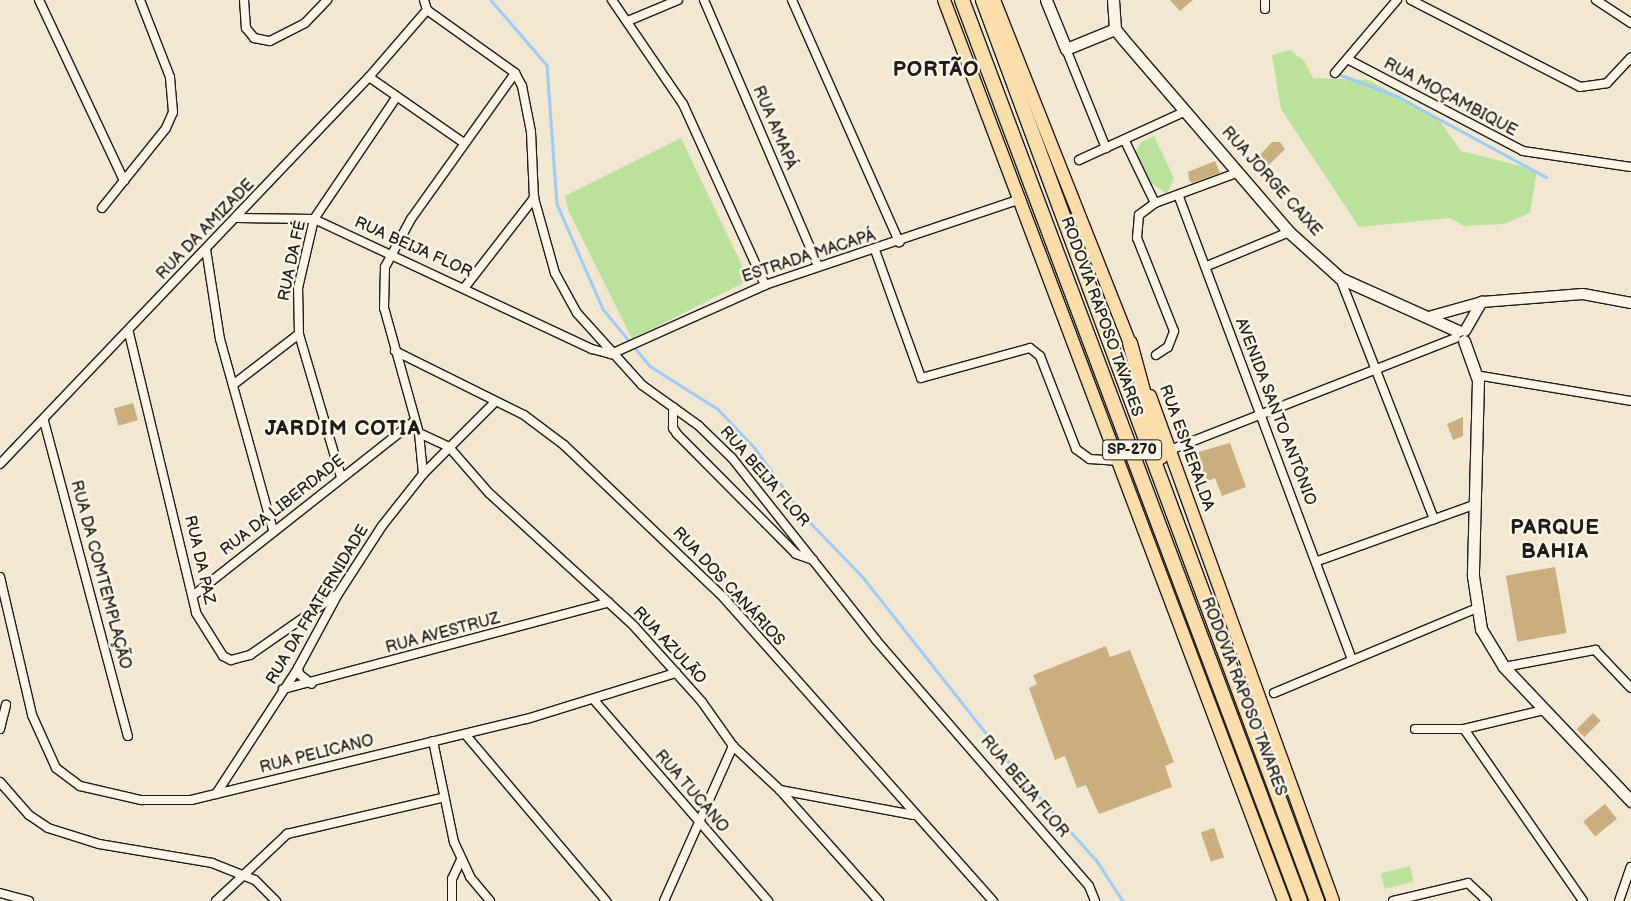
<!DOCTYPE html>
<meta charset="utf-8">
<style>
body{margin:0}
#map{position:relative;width:1631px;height:901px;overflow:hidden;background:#f2e7d1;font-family:"Balsamiq Sans",sans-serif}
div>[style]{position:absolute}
.green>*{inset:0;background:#bbe29d;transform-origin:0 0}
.stream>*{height:2.5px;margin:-1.25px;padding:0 1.25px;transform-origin:1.25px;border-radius:1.25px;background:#9ecbf9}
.building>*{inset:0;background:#caae7f;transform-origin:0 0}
.roads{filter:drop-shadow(1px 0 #1c1c1c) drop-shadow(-1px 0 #1c1c1c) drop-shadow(0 1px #1c1c1c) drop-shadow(0 -1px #1c1c1c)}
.minor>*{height:8px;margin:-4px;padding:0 4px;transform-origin:4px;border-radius:4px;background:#fcf5e5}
.tertiary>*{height:10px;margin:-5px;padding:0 5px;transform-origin:5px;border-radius:5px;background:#fcf5e5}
.secondary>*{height:11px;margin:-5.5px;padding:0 5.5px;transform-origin:5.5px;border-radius:5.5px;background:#fcf5e5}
.trunk>*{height:12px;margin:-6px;padding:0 6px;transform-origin:6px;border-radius:6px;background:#faddab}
.motorway>*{height:14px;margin:-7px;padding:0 7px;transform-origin:7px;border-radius:7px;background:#faddab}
span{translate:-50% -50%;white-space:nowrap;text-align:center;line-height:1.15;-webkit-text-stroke:5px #fcf5e5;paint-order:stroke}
.shield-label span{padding:1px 4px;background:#fcf5e5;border:1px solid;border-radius:4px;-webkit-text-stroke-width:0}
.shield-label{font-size:15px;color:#1c1c1c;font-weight:700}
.street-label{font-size:16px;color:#1c1c1c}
.district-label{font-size:21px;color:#1c1c1c;font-weight:700;letter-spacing:1px}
</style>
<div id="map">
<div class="green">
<div style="clip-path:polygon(1290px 50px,1304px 61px,1313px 78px,1369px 80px,1439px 120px,1461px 151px,1537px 170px,1530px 213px,1504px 224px,1464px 226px,1450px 218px,1359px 227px,1281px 109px,1272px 55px)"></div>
<div style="clip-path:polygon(1154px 136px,1174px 178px,1167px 194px,1144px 178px,1136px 152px,1141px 142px)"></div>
<div style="clip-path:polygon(681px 138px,749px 280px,632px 339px,568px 210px,565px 196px)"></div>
<div style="left:1410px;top:866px;width:16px;height:30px;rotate:76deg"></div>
</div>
<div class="stream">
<div style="left:491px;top:0;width:86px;rotate:49.3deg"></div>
<div style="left:547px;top:65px;width:139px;rotate:85.9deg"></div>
<div style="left:557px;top:204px;width:115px;rotate:66.3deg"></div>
<div style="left:603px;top:309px;width:74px;rotate:50.5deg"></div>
<div style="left:650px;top:366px;width:80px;rotate:32.3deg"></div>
<div style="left:718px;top:409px;width:52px;rotate:46.5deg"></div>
<div style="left:754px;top:447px;width:85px;rotate:54.1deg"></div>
<div style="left:804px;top:516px;width:83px;rotate:46deg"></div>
<div style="left:862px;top:576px;width:250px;rotate:51.7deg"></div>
<div style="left:1017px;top:772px;width:120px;rotate:48deg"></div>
<div style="left:1097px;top:861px;width:48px;rotate:57deg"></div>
<div style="left:1336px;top:73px;width:65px;rotate:20.7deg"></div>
<div style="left:1397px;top:96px;width:170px;rotate:28.5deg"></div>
</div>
<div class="building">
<div style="clip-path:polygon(1170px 0,1193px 0,1180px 11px)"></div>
<div style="clip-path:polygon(1272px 142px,1280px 142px,1285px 149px,1266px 168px,1256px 159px)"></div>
<div style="clip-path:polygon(1215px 161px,1220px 173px,1192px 183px,1189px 180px,1188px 172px)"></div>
<div style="left:133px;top:403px;width:18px;height:20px;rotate:74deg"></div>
<div style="clip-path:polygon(1463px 417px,1463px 436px,1453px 440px,1447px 424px)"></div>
<div style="clip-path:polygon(1230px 443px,1246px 487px,1222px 496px,1215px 478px,1202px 483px,1191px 454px)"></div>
<div style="left:1555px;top:567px;width:67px;height:50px;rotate:80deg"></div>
<div style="clip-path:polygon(1106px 646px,1110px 657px,1130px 650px,1174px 762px,1165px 766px,1172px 787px,1099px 814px,1086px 785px,1077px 788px,1065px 756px,1055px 760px,1029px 688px,1037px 684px,1033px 675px)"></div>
<div style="left:1593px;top:713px;width:11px;height:23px;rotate:45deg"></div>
<div style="left:1605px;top:804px;width:19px;height:28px;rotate:51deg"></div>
<div style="left:1214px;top:828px;width:31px;height:14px;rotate:71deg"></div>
</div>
<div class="roads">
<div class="minor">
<div style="left:39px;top:0;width:200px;rotate:64.8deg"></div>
<div style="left:244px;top:0;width:28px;rotate:86deg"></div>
<div style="left:246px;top:28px;width:13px;rotate:51deg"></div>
<div style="left:254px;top:38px;width:16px;rotate:11deg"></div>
<div style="left:270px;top:41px;width:39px;rotate:-27deg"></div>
<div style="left:305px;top:23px;width:32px;rotate:-46deg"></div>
<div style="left:424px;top:0;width:10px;rotate:73deg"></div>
<div style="left:427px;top:10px;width:108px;rotate:35.6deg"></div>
<div style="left:515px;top:73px;width:15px;rotate:62deg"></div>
<div style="left:522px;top:86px;width:47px;rotate:78.9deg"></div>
<div style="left:531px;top:132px;width:66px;rotate:87.4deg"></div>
<div style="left:534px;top:198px;width:78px;rotate:74.4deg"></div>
<div style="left:555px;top:273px;width:46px;rotate:61.2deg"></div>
<div style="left:577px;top:313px;width:97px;rotate:47.9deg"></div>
<div style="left:642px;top:385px;width:70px;rotate:35.7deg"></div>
<div style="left:699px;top:426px;width:46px;rotate:44.1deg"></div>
<div style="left:732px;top:458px;width:232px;rotate:51.6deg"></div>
<div style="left:876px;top:640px;width:325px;rotate:49.1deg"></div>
<div style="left:1089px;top:886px;width:16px;rotate:68deg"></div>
<div style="left:612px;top:0;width:126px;rotate:55.7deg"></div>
<div style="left:683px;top:104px;width:199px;rotate:65.6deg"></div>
<div style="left:704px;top:0;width:289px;rotate:66.8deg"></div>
<div style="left:792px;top:0;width:265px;rotate:66.1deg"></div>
<div style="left:1411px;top:0;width:190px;rotate:27.2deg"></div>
<div style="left:1580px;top:87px;width:27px;rotate:-8deg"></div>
<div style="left:1607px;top:83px;width:35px;rotate:-47deg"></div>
<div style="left:1596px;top:0;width:42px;rotate:33.3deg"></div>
<div style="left:1265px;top:9px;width:9px;rotate:-90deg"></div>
<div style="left:628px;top:21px;width:54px;rotate:-22.8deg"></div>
<div style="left:1066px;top:49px;width:107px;rotate:68deg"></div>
<div style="left:1349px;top:60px;width:196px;rotate:27.6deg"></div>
<div style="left:1523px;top:151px;width:109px;rotate:8.4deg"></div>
<div style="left:1335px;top:73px;width:96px;rotate:-49.7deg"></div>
<div style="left:369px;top:77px;width:116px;rotate:34.8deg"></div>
<div style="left:1125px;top:141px;width:69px;rotate:64.2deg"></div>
<div style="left:1079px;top:160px;width:118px;rotate:-24.6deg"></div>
<div style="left:1179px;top:197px;width:494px;rotate:69.5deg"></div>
<div style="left:102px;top:208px;width:102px;rotate:-51.3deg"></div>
<div style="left:166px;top:128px;width:17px;rotate:-66deg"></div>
<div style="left:173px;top:112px;width:35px;rotate:-95deg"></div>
<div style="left:170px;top:77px;width:83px;rotate:-111.3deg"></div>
<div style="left:237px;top:218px;width:77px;rotate:0.7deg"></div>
<div style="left:314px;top:219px;width:307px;rotate:25.1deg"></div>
<div style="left:592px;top:349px;width:20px;rotate:15deg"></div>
<div style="left:611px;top:354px;width:169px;rotate:-24.1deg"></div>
<div style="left:765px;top:285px;width:270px;rotate:-18.6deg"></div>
<div style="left:206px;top:249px;width:91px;rotate:81.2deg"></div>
<div style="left:220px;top:339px;width:198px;rotate:74.5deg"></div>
<div style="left:875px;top:250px;width:136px;rotate:70.2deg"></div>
<div style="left:921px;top:378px;width:113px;rotate:-15.4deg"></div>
<div style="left:1030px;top:348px;width:13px;rotate:39deg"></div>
<div style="left:1040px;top:356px;width:100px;rotate:68.8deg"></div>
<div style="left:1076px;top:449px;width:17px;rotate:36deg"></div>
<div style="left:1090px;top:459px;width:29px;rotate:4deg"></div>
<div style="left:1207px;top:266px;width:89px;rotate:-22.5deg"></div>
<div style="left:1340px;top:278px;width:259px;rotate:68.7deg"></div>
<div style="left:465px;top:287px;width:113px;rotate:-52.2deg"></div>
<div style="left:129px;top:333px;width:288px;rotate:76.5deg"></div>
<div style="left:196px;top:613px;width:51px;rotate:57.9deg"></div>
<div style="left:223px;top:656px;width:9px;rotate:27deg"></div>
<div style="left:231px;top:660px;width:20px;rotate:-15deg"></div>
<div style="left:250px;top:655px;width:105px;rotate:-34.9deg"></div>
<div style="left:395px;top:351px;width:144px;rotate:26.4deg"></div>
<div style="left:524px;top:415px;width:50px;rotate:36.9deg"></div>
<div style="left:564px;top:445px;width:221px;rotate:43.7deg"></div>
<div style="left:724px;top:598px;width:405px;rotate:48.4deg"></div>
<div style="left:1156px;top:355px;width:14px;rotate:-34deg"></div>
<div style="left:1168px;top:347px;width:17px;rotate:-69deg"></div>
<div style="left:1174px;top:331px;width:100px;rotate:-111.7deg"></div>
<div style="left:1137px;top:238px;width:23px;rotate:-85deg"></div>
<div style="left:1139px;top:215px;width:20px;rotate:-37deg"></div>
<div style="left:1155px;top:203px;width:86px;rotate:-20.3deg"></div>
<div style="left:1476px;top:375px;width:157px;rotate:9.5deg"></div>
<div style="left:234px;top:384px;width:82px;rotate:-37.6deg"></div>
<div style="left:673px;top:407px;width:21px;rotate:90deg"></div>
<div style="left:673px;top:428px;width:7px;rotate:56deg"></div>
<div style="left:677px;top:434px;width:169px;rotate:45.2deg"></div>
<div style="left:796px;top:554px;width:18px;rotate:19deg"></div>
<div style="left:44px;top:421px;width:326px;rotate:75.1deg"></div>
<div style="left:419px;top:433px;width:33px;rotate:25deg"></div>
<div style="left:449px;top:447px;width:61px;rotate:49deg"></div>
<div style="left:489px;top:493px;width:195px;rotate:42.5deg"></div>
<div style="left:633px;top:625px;width:103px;rotate:48.1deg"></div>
<div style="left:702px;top:702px;width:54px;rotate:54.8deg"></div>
<div style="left:733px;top:746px;width:64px;rotate:43.1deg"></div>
<div style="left:780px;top:790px;width:149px;rotate:48.3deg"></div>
<div style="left:1170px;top:450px;width:307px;rotate:-21.4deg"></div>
<div style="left:0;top:464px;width:535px;rotate:-46.36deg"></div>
<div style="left:369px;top:77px;width:89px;rotate:-49.1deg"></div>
<div style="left:423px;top:474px;width:99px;rotate:-45deg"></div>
<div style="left:341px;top:477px;width:149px;rotate:-106.4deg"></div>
<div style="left:299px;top:334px;width:46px;rotate:-91.2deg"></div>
<div style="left:298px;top:288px;width:71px;rotate:-76.9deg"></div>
<div style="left:314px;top:219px;width:146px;rotate:-55.9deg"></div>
<div style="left:1318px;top:561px;width:168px;rotate:-19.8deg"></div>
<div style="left:0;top:577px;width:142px;rotate:76.9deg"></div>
<div style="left:32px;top:715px;width:58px;rotate:65.6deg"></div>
<div style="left:56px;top:768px;width:30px;rotate:37deg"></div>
<div style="left:80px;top:786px;width:63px;rotate:12.9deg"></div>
<div style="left:141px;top:800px;width:50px"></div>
<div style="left:191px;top:800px;width:346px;rotate:-13.6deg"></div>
<div style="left:527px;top:719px;width:156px;rotate:-17.2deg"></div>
<div style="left:194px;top:595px;width:279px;rotate:-38.3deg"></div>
<div style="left:1504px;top:667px;width:93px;rotate:-10.6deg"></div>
<div style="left:1595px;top:650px;width:52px;rotate:46.5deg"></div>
<div style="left:298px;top:668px;width:6px;rotate:81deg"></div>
<div style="left:299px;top:674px;width:16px;rotate:38deg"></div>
<div style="left:283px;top:689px;width:337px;rotate:-14.9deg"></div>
<div style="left:1274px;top:693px;width:218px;rotate:-22.7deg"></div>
<div style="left:594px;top:700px;width:266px;rotate:49.1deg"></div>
<div style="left:0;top:729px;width:25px;rotate:-76deg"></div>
<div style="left:1415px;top:729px;width:49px"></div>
<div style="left:1464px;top:729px;width:82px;rotate:-13.4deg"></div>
<div style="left:1464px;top:729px;width:209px;rotate:55.3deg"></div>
<div style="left:465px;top:734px;width:219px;rotate:49.8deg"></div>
<div style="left:433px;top:741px;width:103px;rotate:78.3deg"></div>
<div style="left:454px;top:842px;width:38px;rotate:65deg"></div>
<div style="left:470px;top:877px;width:31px;rotate:50deg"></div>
<div style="left:0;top:782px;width:44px;rotate:48.7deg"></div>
<div style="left:29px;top:815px;width:23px;rotate:34deg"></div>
<div style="left:48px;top:828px;width:53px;rotate:17.4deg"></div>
<div style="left:99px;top:844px;width:115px;rotate:9.5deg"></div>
<div style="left:212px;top:863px;width:46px;rotate:21.6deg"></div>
<div style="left:255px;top:880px;width:30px;rotate:45deg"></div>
<div style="left:780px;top:790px;width:136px;rotate:10.6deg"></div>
<div style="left:216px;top:794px;width:150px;rotate:-56.9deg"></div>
<div style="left:298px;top:668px;width:84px;rotate:-61.6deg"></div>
<div style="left:338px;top:594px;width:81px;rotate:-57.1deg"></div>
<div style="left:382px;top:526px;width:66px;rotate:-51.7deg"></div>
<div style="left:423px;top:474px;width:41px;rotate:-95.6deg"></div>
<div style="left:419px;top:433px;width:130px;rotate:-105.6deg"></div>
<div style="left:384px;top:308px;width:41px;rotate:-88.6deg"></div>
<div style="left:385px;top:267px;width:55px;rotate:-61.6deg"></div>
<div style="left:411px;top:219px;width:179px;rotate:-54.5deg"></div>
<div style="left:0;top:893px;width:30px;rotate:15deg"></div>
<div style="left:216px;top:901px;width:98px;rotate:-43.3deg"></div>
<div style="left:287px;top:834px;width:159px;rotate:-13.1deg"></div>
<div style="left:452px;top:901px;width:22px;rotate:-90deg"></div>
<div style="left:452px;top:879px;width:21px;rotate:-65deg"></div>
<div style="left:664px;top:901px;width:170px;rotate:-66deg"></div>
<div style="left:1393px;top:901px;width:77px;rotate:-13.5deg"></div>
<div style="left:1468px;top:883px;width:26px;rotate:43deg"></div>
<div style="left:1619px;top:901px;width:36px;rotate:-71deg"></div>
</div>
<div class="tertiary">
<div style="left:1432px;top:316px;width:52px;rotate:-15.6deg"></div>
<div style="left:1465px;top:331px;width:34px;rotate:-60deg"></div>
<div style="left:1482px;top:302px;width:101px;rotate:-4.5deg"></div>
<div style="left:1583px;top:294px;width:49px;rotate:10.6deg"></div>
</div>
<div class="secondary">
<div style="left:1046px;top:0;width:53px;rotate:67.8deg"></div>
<div style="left:1066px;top:49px;width:53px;rotate:-22.2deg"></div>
<div style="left:1113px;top:0;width:29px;rotate:86deg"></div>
<div style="left:1115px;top:29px;width:13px;rotate:51deg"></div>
<div style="left:1123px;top:39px;width:255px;rotate:49.3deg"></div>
<div style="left:1289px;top:232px;width:69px;rotate:42deg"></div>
<div style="left:1340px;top:278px;width:129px;rotate:24.2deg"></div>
<div style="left:1464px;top:341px;width:41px;rotate:70.3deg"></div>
<div style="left:1478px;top:380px;width:196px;rotate:91.5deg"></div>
<div style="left:1473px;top:576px;width:54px;rotate:81.4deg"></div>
<div style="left:1481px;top:629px;width:44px;rotate:58.8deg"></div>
<div style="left:1504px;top:667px;width:185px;rotate:46.5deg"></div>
</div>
<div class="trunk">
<div style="left:944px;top:0;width:963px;rotate:69.33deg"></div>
<div style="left:994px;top:0;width:378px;rotate:68.4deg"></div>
<div style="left:1150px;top:396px;width:537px;rotate:70.08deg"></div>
</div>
<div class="motorway">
<div style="left:962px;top:0;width:962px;rotate:69.44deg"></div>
<div style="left:983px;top:0;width:961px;rotate:69.66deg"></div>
<div style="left:1130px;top:343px;width:118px;rotate:74.8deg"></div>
</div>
</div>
<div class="shield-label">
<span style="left:1132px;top:450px">SP-270</span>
</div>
<div class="street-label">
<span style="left:1450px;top:98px;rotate:28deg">RUA MOÇAMBIQUE</span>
<span style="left:774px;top:128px;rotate:67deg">RUA AMAPÁ</span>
<span style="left:1271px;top:182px;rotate:48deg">RUA JORGE CAIXE</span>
<span style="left:206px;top:230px;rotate:-46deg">RUA DA AMIZADE</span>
<span style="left:413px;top:248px;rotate:24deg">RUA BEIJA FLOR</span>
<span style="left:809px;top:257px;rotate:-18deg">ESTRADA MACAPÁ</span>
<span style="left:293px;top:261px;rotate:-78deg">RUA DA FÉ</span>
<span style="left:1101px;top:317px;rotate:70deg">RODOVIA RAPOSO TAVARES</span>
<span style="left:1275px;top:412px;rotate:69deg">AVENIDA SANTO ANTÔNIO</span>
<span style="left:1186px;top:448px;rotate:70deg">RUA ESMERALDA</span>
<span style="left:764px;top:477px;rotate:49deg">RUA BEIJA FLOR</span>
<span style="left:283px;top:506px;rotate:-38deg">RUA DA LIBERDADE</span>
<span style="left:199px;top:560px;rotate:77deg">RUA DA PAZ</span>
<span style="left:100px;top:575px;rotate:75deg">RUA DA COMTEMPLAÇÃO</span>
<span style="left:728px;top:587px;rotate:47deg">RUA DOS CANÁRIOS</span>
<span style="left:318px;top:605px;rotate:-59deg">RUA DA FRATERNIDADE</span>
<span style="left:443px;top:634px;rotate:-15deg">RUA AVESTRUZ</span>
<span style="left:669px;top:646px;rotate:47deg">RUA AZULÃO</span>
<span style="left:1243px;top:697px;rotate:69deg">RODOVIA RAPOSO TAVARES</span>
<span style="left:317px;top:755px;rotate:-14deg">RUA PELICANO</span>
<span style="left:1024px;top:787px;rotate:50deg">RUA BEIJA FLOR</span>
<span style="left:691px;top:792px;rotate:49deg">RUA TUCANO</span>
</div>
<div class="district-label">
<span style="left:936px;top:70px">PORTÃO</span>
<span style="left:343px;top:429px">JARDIM COTIA</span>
<span style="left:1555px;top:540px">PARQUE<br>BAHIA</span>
</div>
</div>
